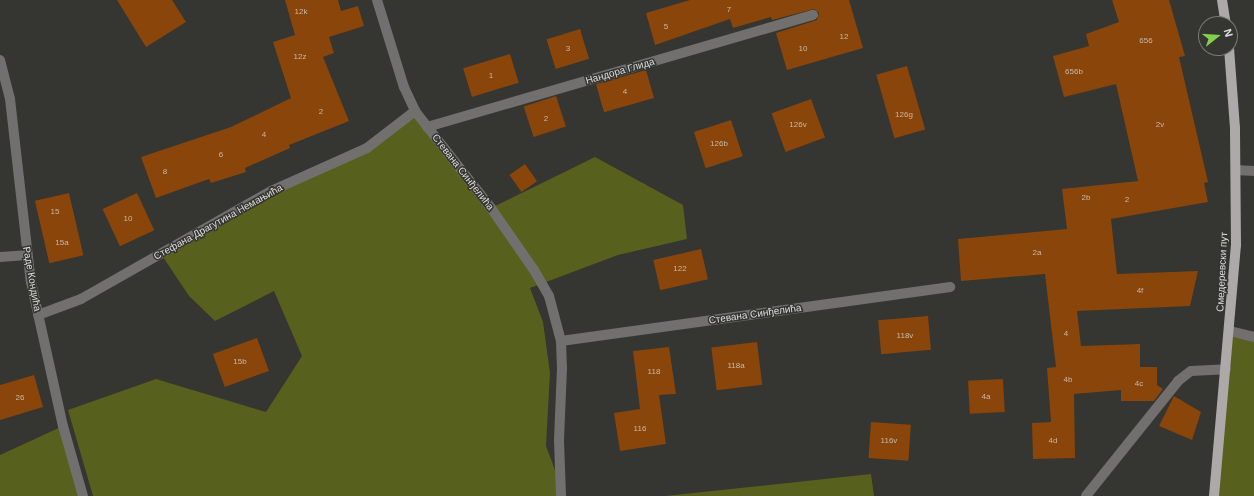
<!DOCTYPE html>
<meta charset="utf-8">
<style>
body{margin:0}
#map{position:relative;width:1254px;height:496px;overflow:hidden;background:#353531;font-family:Arial,sans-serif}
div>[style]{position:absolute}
.green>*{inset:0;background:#57601d}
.building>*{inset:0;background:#89450a;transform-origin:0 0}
.minor>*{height:10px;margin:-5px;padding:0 5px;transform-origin:5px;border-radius:5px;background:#726f6f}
.major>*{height:10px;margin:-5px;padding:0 5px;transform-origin:5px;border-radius:5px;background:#ada9a9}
span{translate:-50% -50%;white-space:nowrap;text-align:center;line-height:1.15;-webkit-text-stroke:3px #353531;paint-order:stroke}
.number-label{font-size:8px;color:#c9b8a8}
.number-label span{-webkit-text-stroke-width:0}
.street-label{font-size:10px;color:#dededc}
.north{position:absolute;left:1198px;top:16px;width:40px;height:40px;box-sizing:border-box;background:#353531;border:1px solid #797975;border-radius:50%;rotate:73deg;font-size:11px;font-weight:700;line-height:16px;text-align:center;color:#dededc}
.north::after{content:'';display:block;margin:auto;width:14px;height:18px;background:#83d04e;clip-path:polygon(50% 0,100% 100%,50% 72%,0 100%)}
</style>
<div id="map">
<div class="green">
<div style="clip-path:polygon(415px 111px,491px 208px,595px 157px,683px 205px,687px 239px,618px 255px,530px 288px,543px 322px,550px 373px,546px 446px,558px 478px,561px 496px,93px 496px,68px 410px,156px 379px,266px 412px,302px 356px,274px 291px,215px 321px,189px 296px,161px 254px,340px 161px)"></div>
<div style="clip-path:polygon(1230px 331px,1254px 337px,1254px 496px,1214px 496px)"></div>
<div style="clip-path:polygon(63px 426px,81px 496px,0 496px,0 455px)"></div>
<div style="clip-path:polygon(871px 474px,874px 496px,665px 496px)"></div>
</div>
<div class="building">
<div style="clip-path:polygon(117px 0,172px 0,186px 22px,146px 47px)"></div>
<div style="clip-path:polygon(285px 0,338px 0,341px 11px,358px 6px,364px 26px,329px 37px,334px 53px,323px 57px,349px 121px,289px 145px,290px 148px,245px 168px,246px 172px,211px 183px,209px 179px,156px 198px,141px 157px,231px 127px,291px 98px,273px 42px,295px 35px)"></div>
<div style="clip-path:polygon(690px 0,849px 0,863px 48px,787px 70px,776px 33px,817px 20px,819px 13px,814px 9px,772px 20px,771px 17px,733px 28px,730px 19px,655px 45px,646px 13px)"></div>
<div style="clip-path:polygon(1112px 0,1169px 0,1185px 56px,1179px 57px,1208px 182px,1204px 183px,1208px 202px,1111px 219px,1117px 274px,1198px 271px,1190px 306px,1077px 311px,1081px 346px,1140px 344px,1140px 367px,1157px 367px,1157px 385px,1163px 389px,1154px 401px,1121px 401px,1121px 390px,1074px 394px,1075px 458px,1033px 459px,1032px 423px,1051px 422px,1047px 368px,1056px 367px,1045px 274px,961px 281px,958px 239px,1067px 229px,1062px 189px,1138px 181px,1116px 84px,1064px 97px,1053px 56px,1089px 46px,1086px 34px,1119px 22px)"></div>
<div style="left:580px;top:29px;width:31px;height:35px;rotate:73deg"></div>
<div style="left:510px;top:54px;width:30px;height:49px;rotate:73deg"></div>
<div style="left:907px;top:66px;width:66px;height:32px;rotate:74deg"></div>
<div style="left:646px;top:70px;width:29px;height:52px;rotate:74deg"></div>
<div style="left:556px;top:96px;width:32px;height:34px;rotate:72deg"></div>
<div style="left:811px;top:99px;width:41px;height:42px;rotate:70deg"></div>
<div style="left:731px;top:120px;width:38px;height:39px;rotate:72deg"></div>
<div style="left:525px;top:164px;width:21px;height:19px;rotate:55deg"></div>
<div style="left:69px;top:193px;width:64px;height:35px;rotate:77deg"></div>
<div style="left:137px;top:193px;width:41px;height:38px;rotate:65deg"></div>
<div style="left:701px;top:249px;width:31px;height:49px;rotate:77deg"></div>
<div style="left:928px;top:316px;width:34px;height:50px;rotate:85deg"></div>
<div style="left:257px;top:338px;width:35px;height:47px;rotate:70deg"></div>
<div style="left:757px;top:342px;width:43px;height:46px;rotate:83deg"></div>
<div style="clip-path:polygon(669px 347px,676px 394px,659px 395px,666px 444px,620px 451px,614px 413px,640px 409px,633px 351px)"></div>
<div style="clip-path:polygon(34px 375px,43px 407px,0 420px,0 385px)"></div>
<div style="left:1003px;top:379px;width:33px;height:35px;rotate:87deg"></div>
<div style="clip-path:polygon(1174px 396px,1201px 412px,1192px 440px,1159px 426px)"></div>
<div style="left:871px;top:422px;width:40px;height:36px;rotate:4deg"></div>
</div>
<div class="minor">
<div style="left:377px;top:0;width:91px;rotate:72.8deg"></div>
<div style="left:404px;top:87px;width:26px;rotate:65deg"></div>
<div style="left:415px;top:111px;width:123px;rotate:51.9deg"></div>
<div style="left:491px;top:208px;width:75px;rotate:55.3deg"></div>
<div style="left:534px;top:270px;width:30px;rotate:60deg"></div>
<div style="left:549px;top:296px;width:47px;rotate:75.1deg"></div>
<div style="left:561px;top:341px;width:27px;rotate:88deg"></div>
<div style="left:562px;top:368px;width:73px;rotate:92.4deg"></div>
<div style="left:559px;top:441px;width:55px;rotate:87.9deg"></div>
<div style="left:0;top:60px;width:40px;rotate:75.6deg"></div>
<div style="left:10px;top:99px;width:184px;rotate:83.5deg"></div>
<div style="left:31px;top:282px;width:148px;rotate:77.5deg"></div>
<div style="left:63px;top:426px;width:73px;rotate:74.1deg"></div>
<div style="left:427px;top:127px;width:402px;rotate:-16.2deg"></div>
<div style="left:1236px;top:170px;width:18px;rotate:3deg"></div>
<div style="left:0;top:257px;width:27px;rotate:-4deg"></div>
<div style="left:38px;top:315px;width:46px;rotate:-20.4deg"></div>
<div style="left:81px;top:299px;width:219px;rotate:-29.6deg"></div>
<div style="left:271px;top:191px;width:105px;rotate:-24.1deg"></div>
<div style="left:367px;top:148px;width:61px;rotate:-37.6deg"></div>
<div style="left:1230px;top:331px;width:25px;rotate:14deg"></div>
<div style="left:561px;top:341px;width:393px;rotate:-7.9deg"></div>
<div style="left:1086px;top:496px;width:147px;rotate:-51.3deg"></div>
<div style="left:1178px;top:381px;width:16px;rotate:-38deg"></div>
<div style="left:1191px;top:371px;width:35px;rotate:-3deg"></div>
</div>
<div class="major">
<div style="left:1222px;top:0;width:24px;rotate:81deg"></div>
<div style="left:1214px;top:496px;width:252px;rotate:-85deg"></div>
<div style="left:1236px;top:245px;width:117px;rotate:-90.5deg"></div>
<div style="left:1235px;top:128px;width:80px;rotate:-94.3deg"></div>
</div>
<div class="number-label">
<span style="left:729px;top:10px">7</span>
<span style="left:301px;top:12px">12k</span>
<span style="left:666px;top:27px">5</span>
<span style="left:844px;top:37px">12</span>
<span style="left:1146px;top:41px">656</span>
<span style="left:568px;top:49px">3</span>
<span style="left:803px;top:49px">10</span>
<span style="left:300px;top:57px">12z</span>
<span style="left:1074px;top:72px">656b</span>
<span style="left:491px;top:76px">1</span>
<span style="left:625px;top:92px">4</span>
<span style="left:321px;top:112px">2</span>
<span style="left:904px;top:115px">126g</span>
<span style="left:546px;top:119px">2</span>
<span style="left:798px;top:125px">126v</span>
<span style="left:1160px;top:125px">2v</span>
<span style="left:264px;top:135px">4</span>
<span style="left:719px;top:144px">126b</span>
<span style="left:221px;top:155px">6</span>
<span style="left:165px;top:172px">8</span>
<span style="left:1086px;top:198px">2b</span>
<span style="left:1127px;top:200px">2</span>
<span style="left:55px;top:212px">15</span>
<span style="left:128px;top:219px">10</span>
<span style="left:62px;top:243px">15a</span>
<span style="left:1037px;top:253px">2a</span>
<span style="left:680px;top:269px">122</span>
<span style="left:1140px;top:291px">4f</span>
<span style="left:1066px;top:334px">4</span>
<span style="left:905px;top:336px">118v</span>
<span style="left:240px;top:362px">15b</span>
<span style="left:736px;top:366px">118a</span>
<span style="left:654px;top:372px">118</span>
<span style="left:1068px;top:380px">4b</span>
<span style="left:1139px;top:384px">4c</span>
<span style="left:986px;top:397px">4a</span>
<span style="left:20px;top:398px">26</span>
<span style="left:640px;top:429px">116</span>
<span style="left:889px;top:441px">116v</span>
<span style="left:1053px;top:441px">4d</span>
</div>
<div class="street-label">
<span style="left:620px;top:71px;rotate:-16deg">Нандора Глида</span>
<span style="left:463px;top:172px;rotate:52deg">Стевана Синђелића</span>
<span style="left:218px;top:222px;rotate:-29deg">Стефана Драгутина Немањића</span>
<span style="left:1222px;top:272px;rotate:-87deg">Смедеревски пут</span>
<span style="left:32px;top:279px;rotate:80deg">Раде Кондића</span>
<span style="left:755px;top:314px;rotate:-8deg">Стевана Синђелића</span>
</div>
<div class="north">N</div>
</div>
